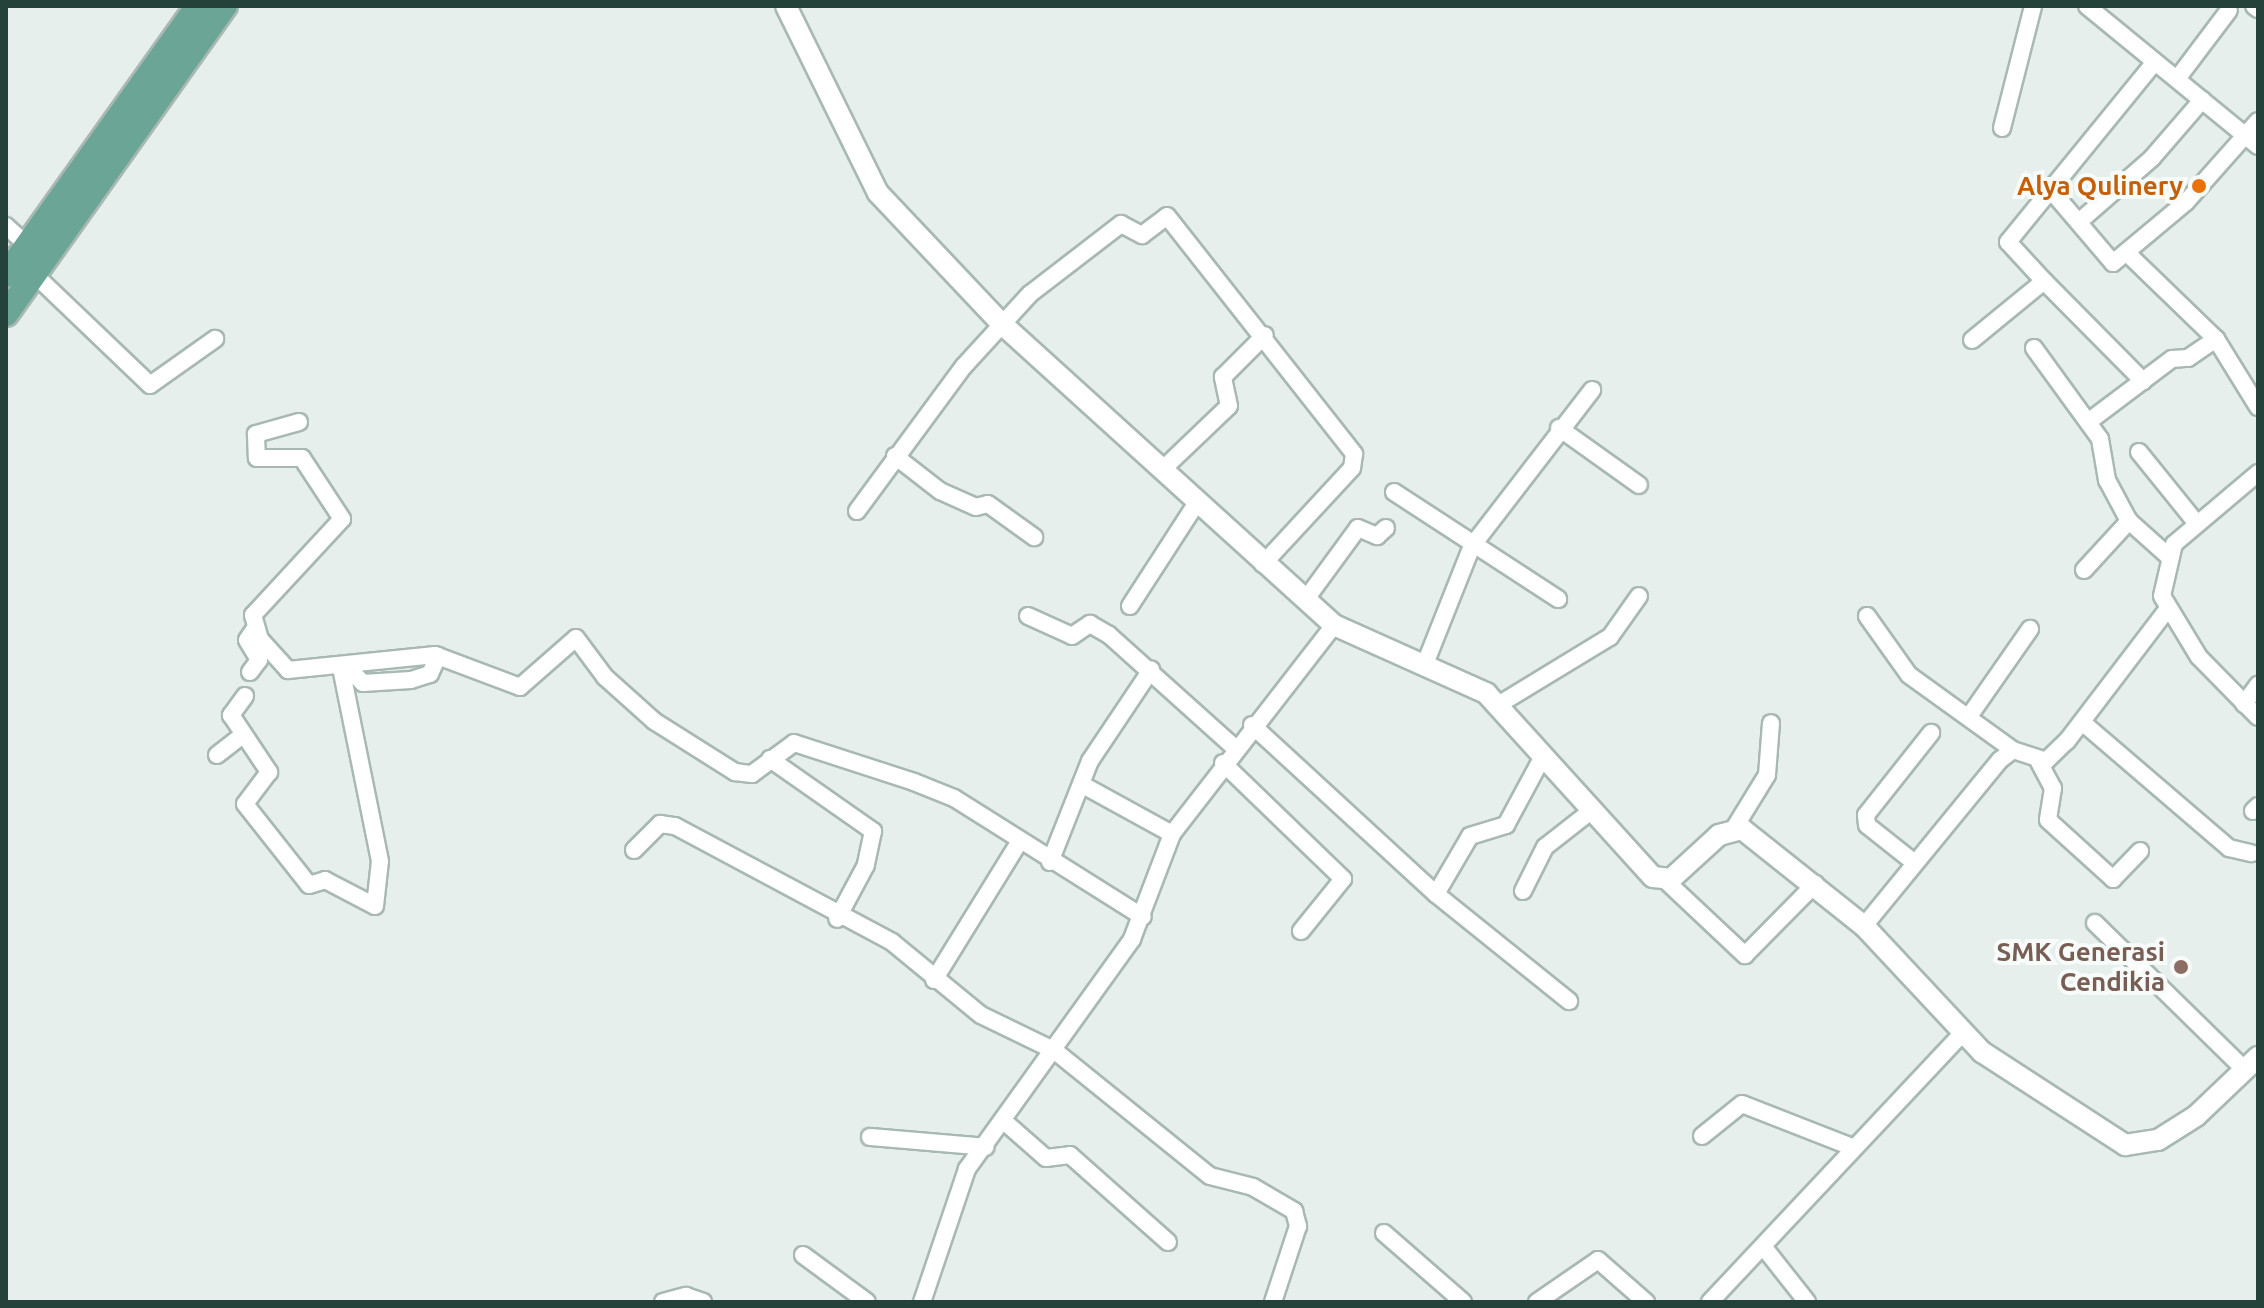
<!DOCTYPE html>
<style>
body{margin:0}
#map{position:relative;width:2264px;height:1308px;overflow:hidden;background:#e6efeb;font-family:Ubuntu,sans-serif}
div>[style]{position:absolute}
.roads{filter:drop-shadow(2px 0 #a8b8b2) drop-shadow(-2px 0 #a8b8b2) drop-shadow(0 2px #a8b8b2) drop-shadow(0 -2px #a8b8b2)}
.minor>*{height:16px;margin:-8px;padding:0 8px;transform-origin:8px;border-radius:8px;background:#fff}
.tertiary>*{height:20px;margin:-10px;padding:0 10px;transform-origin:10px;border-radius:10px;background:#fff}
.primary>*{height:24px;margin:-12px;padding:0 12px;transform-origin:12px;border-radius:12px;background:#6aa596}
.dots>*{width:22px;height:22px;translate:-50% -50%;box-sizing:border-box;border:4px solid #f7fbf9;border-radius:50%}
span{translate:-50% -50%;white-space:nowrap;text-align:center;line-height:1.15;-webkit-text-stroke:8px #f7fbf9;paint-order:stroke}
.food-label{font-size:26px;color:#c56008;font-weight:700}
.right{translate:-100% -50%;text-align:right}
.education-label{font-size:26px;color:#785e54;font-weight:700}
.frame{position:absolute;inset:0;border:8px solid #24423a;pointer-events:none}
</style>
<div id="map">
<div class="roads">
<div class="minor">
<div style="left:2087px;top:6px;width:221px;rotate:39.3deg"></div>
<div style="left:2254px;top:6px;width:5px;rotate:37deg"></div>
<div style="left:2177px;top:79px;width:86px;rotate:-53deg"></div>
<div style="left:2002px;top:128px;width:126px;rotate:-75.7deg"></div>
<div style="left:2050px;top:189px;width:97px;rotate:49.6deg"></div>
<div style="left:2113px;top:263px;width:95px;rotate:-39.9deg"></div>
<div style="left:2186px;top:202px;width:108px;rotate:-48.4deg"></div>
<div style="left:2081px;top:220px;width:94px;rotate:-41.1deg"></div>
<div style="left:2152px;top:158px;width:77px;rotate:-49.2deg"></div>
<div style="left:6px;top:226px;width:28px;rotate:42deg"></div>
<div style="left:2127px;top:253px;width:124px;rotate:44deg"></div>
<div style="left:2216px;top:339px;width:80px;rotate:58.3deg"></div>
<div style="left:35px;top:275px;width:159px;rotate:43.7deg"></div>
<div style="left:150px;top:385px;width:80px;rotate:-35.3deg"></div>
<div style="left:2044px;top:281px;width:141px;rotate:45.3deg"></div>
<div style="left:1972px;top:340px;width:93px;rotate:-39.3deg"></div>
<div style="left:2044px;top:281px;width:53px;rotate:-132.7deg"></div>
<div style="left:2008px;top:242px;width:230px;rotate:-50.8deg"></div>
<div style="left:2034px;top:348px;width:112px;rotate:54deg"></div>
<div style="left:2100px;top:439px;width:42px;rotate:80.3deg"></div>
<div style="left:2107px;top:480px;width:47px;rotate:61.8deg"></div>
<div style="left:2129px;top:521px;width:51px;rotate:41.8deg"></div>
<div style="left:299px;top:422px;width:45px;rotate:164.4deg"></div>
<div style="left:256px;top:434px;width:24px;rotate:88deg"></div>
<div style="left:257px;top:458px;width:45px"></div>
<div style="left:302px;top:458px;width:73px;rotate:56.7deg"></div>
<div style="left:342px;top:519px;width:131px;rotate:132.8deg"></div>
<div style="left:253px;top:615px;width:25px;rotate:74deg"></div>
<div style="left:260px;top:639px;width:42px;rotate:47.9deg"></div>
<div style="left:288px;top:670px;width:148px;rotate:-5.8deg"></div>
<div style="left:435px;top:655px;width:91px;rotate:20.6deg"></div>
<div style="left:520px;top:687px;width:74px;rotate:-41.2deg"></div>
<div style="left:576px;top:638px;width:49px;rotate:53.4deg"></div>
<div style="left:605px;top:677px;width:66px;rotate:41.9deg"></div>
<div style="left:654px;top:721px;width:96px;rotate:32.2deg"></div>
<div style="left:735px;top:772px;width:17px;rotate:7deg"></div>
<div style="left:752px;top:774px;width:52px;rotate:-36.4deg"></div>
<div style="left:794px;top:743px;width:126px;rotate:18deg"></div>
<div style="left:914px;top:782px;width:43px;rotate:21.8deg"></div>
<div style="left:954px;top:798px;width:223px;rotate:32.2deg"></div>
<div style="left:2088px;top:422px;width:105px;rotate:-36.9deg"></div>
<div style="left:2172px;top:359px;width:16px;rotate:-4deg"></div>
<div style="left:2188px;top:358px;width:34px;rotate:-34deg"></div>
<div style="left:1559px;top:428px;width:98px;rotate:35.5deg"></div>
<div style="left:2139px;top:452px;width:92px;rotate:51.1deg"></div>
<div style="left:895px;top:456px;width:57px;rotate:37.9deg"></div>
<div style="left:940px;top:491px;width:39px;rotate:24deg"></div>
<div style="left:976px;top:507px;width:12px;rotate:-14deg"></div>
<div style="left:988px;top:504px;width:57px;rotate:35.7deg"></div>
<div style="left:1163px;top:469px;width:91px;rotate:-43.7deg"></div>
<div style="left:1229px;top:406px;width:30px;rotate:-102deg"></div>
<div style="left:1223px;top:377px;width:59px;rotate:-45deg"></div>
<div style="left:2258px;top:473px;width:110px;rotate:139.8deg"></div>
<div style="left:2174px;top:544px;width:53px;rotate:103deg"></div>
<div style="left:2162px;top:596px;width:71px;rotate:58.8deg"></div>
<div style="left:2199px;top:657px;width:84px;rotate:45.5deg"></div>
<div style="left:1394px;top:492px;width:196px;rotate:33.1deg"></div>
<div style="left:857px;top:511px;width:180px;rotate:-53.6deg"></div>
<div style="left:964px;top:366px;width:98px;rotate:-47.5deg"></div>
<div style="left:1030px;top:294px;width:115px;rotate:-37.6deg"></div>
<div style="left:1121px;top:224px;width:24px;rotate:28deg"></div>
<div style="left:1142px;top:235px;width:31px;rotate:-37deg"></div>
<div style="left:1167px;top:216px;width:303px;rotate:51.8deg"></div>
<div style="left:1354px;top:454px;width:14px;rotate:98deg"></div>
<div style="left:1352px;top:468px;width:131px;rotate:132.8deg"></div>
<div style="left:2084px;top:570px;width:67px;rotate:-47.4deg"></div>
<div style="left:1306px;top:599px;width:88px;rotate:-53.8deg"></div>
<div style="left:1358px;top:528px;width:21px;rotate:23deg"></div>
<div style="left:1377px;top:536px;width:12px;rotate:-42deg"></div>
<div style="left:1130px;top:606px;width:121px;rotate:-57.1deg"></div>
<div style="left:1028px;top:616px;width:48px;rotate:24.4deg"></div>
<div style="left:1072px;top:636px;width:22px;rotate:-34deg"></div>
<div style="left:1090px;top:624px;width:22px;rotate:30deg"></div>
<div style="left:1109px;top:635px;width:169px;rotate:41.9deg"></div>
<div style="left:1867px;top:616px;width:72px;rotate:54.6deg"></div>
<div style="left:1909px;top:675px;width:128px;rotate:35.8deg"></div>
<div style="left:1425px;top:664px;width:127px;rotate:-68.3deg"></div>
<div style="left:1472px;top:546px;width:197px;rotate:-52.4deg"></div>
<div style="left:346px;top:666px;width:24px;rotate:45deg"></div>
<div style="left:363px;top:683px;width:48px;rotate:-3.6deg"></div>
<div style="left:411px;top:680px;width:20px;rotate:-18deg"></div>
<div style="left:430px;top:674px;width:20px;rotate:-66deg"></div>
<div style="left:250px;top:672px;width:15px;rotate:-53deg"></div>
<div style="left:259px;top:660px;width:23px;rotate:-121deg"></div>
<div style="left:247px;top:640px;width:14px;rotate:-56deg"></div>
<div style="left:245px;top:696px;width:24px;rotate:126deg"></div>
<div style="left:231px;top:715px;width:69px;rotate:56.3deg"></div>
<div style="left:269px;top:772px;width:40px;rotate:127deg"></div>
<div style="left:245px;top:804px;width:103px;rotate:51.7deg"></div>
<div style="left:309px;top:885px;width:17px;rotate:-17deg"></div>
<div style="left:325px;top:880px;width:56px;rotate:27.5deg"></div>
<div style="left:375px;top:906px;width:45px;rotate:-83.7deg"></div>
<div style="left:380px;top:861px;width:198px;rotate:-101.4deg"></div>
<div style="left:2244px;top:704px;width:24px;rotate:-54deg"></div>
<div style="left:1498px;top:705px;width:131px;rotate:-31.3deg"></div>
<div style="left:1610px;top:637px;width:50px;rotate:-54.7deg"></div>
<div style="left:1970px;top:715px;width:105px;rotate:-55.1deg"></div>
<div style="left:2082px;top:722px;width:194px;rotate:40.6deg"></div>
<div style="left:2229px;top:848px;width:23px;rotate:13deg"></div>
<div style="left:1252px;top:725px;width:250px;rotate:42.6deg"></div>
<div style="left:1436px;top:894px;width:171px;rotate:38.8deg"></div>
<div style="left:217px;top:755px;width:33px;rotate:-38deg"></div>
<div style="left:770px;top:759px;width:126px;rotate:35deg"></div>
<div style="left:873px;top:831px;width:35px;rotate:102deg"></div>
<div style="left:866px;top:865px;width:61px;rotate:118.2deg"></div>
<div style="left:2039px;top:762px;width:30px;rotate:62deg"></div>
<div style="left:2053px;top:788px;width:32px;rotate:99deg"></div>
<div style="left:2048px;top:820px;width:88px;rotate:42.2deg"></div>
<div style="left:2113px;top:879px;width:39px;rotate:-46deg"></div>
<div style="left:1223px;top:763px;width:167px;rotate:44deg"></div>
<div style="left:1343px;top:879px;width:67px;rotate:128.9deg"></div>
<div style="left:1081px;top:784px;width:104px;rotate:28.8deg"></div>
<div style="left:2253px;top:811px;width:7px;rotate:-45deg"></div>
<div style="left:1735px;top:827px;width:61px;rotate:-58.4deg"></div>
<div style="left:1767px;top:775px;width:52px;rotate:-85.6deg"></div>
<div style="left:634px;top:850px;width:37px;rotate:-45deg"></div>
<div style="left:660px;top:824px;width:15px;rotate:8deg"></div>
<div style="left:675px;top:826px;width:246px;rotate:28.1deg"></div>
<div style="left:892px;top:942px;width:115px;rotate:39.4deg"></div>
<div style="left:981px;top:1015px;width:82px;rotate:25.9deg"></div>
<div style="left:1055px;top:1051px;width:199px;rotate:38.9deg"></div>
<div style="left:1210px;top:1176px;width:44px;rotate:14.3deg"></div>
<div style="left:1253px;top:1187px;width:48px;rotate:30.3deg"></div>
<div style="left:1294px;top:1211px;width:16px;rotate:75deg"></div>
<div style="left:1298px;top:1226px;width:80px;rotate:108.2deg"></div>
<div style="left:1911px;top:860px;width:56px;rotate:-141.5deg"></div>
<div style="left:1867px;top:825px;width:10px;rotate:-96deg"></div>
<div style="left:1866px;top:815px;width:105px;rotate:-51.6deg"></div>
<div style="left:1050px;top:862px;width:109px;rotate:-68.4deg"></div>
<div style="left:1090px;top:761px;width:110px;rotate:-56.2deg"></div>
<div style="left:1665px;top:880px;width:110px;rotate:43.2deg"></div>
<div style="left:1745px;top:955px;width:100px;rotate:-45.4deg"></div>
<div style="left:1523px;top:891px;width:49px;rotate:-63.4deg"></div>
<div style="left:1545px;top:847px;width:58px;rotate:-38deg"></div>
<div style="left:1436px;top:894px;width:67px;rotate:-59.6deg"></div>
<div style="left:1470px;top:836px;width:38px;rotate:-17deg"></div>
<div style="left:1506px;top:825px;width:74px;rotate:-61.7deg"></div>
<div style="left:2095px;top:923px;width:207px;rotate:44.4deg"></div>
<div style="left:1864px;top:926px;width:215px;rotate:-50.7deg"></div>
<div style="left:2000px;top:760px;width:16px;rotate:-38deg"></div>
<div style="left:2013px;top:750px;width:35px;rotate:18deg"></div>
<div style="left:2046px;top:761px;width:29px;rotate:-44deg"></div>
<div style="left:2067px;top:741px;width:163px;rotate:-52.7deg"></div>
<div style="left:934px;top:980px;width:160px;rotate:-58.3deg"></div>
<div style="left:1006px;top:1123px;width:53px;rotate:41.2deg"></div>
<div style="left:1046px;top:1158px;width:24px;rotate:-7deg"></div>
<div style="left:1070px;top:1155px;width:131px;rotate:41.6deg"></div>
<div style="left:1702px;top:1136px;width:51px;rotate:-38.7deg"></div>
<div style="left:1742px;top:1104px;width:118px;rotate:21.4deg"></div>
<div style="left:870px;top:1137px;width:116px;rotate:4.9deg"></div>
<div style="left:1384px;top:1233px;width:105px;rotate:41.1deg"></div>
<div style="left:1766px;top:1250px;width:66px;rotate:51.7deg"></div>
<div style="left:803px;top:1255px;width:79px;rotate:36.3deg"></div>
<div style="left:663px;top:1302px;width:24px;rotate:-15deg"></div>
<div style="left:686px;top:1296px;width:18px;rotate:19deg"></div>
<div style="left:922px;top:1302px;width:140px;rotate:-71.3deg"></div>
<div style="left:967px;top:1169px;width:283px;rotate:-54.3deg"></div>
<div style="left:1132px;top:939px;width:112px;rotate:-69.1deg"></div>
<div style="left:1172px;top:834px;width:264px;rotate:-52.2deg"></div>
<div style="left:1537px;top:1302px;width:74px;rotate:-34.5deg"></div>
<div style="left:1598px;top:1260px;width:64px;rotate:41.2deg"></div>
<div style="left:1710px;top:1302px;width:368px;rotate:-46.8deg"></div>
</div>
<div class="tertiary">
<div style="left:786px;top:6px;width:208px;rotate:63.8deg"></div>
<div style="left:878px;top:193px;width:180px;rotate:46.6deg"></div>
<div style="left:1002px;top:324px;width:448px;rotate:42.2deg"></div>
<div style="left:1334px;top:625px;width:167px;rotate:24.1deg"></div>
<div style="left:1486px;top:693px;width:248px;rotate:47.8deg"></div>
<div style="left:1653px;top:877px;width:18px;rotate:6deg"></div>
<div style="left:1671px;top:879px;width:65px;rotate:-42.5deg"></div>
<div style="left:1719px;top:835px;width:24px;rotate:-15deg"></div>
<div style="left:1742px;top:829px;width:156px;rotate:38.5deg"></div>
<div style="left:1864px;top:926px;width:173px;rotate:46.9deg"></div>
<div style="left:1982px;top:1052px;width:171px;rotate:33deg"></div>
<div style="left:2125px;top:1145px;width:33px;rotate:-9deg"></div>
<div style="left:2158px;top:1140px;width:45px;rotate:-32.3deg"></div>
<div style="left:2196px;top:1116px;width:86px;rotate:-43.6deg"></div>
</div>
<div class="primary">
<div style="left:6px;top:275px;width:330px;rotate:-54.5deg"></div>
<div style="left:6px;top:314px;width:378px;rotate:-54.6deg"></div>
</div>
</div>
<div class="dots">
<div style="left:2199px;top:186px;background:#e8710a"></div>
<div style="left:2181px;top:967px;background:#8d6e63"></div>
</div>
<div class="food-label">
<span class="right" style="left:2183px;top:186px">Alya Qulinery</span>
</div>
<div class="education-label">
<span class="right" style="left:2165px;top:967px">SMK Generasi<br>Cendikia</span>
</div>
<div class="frame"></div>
</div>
